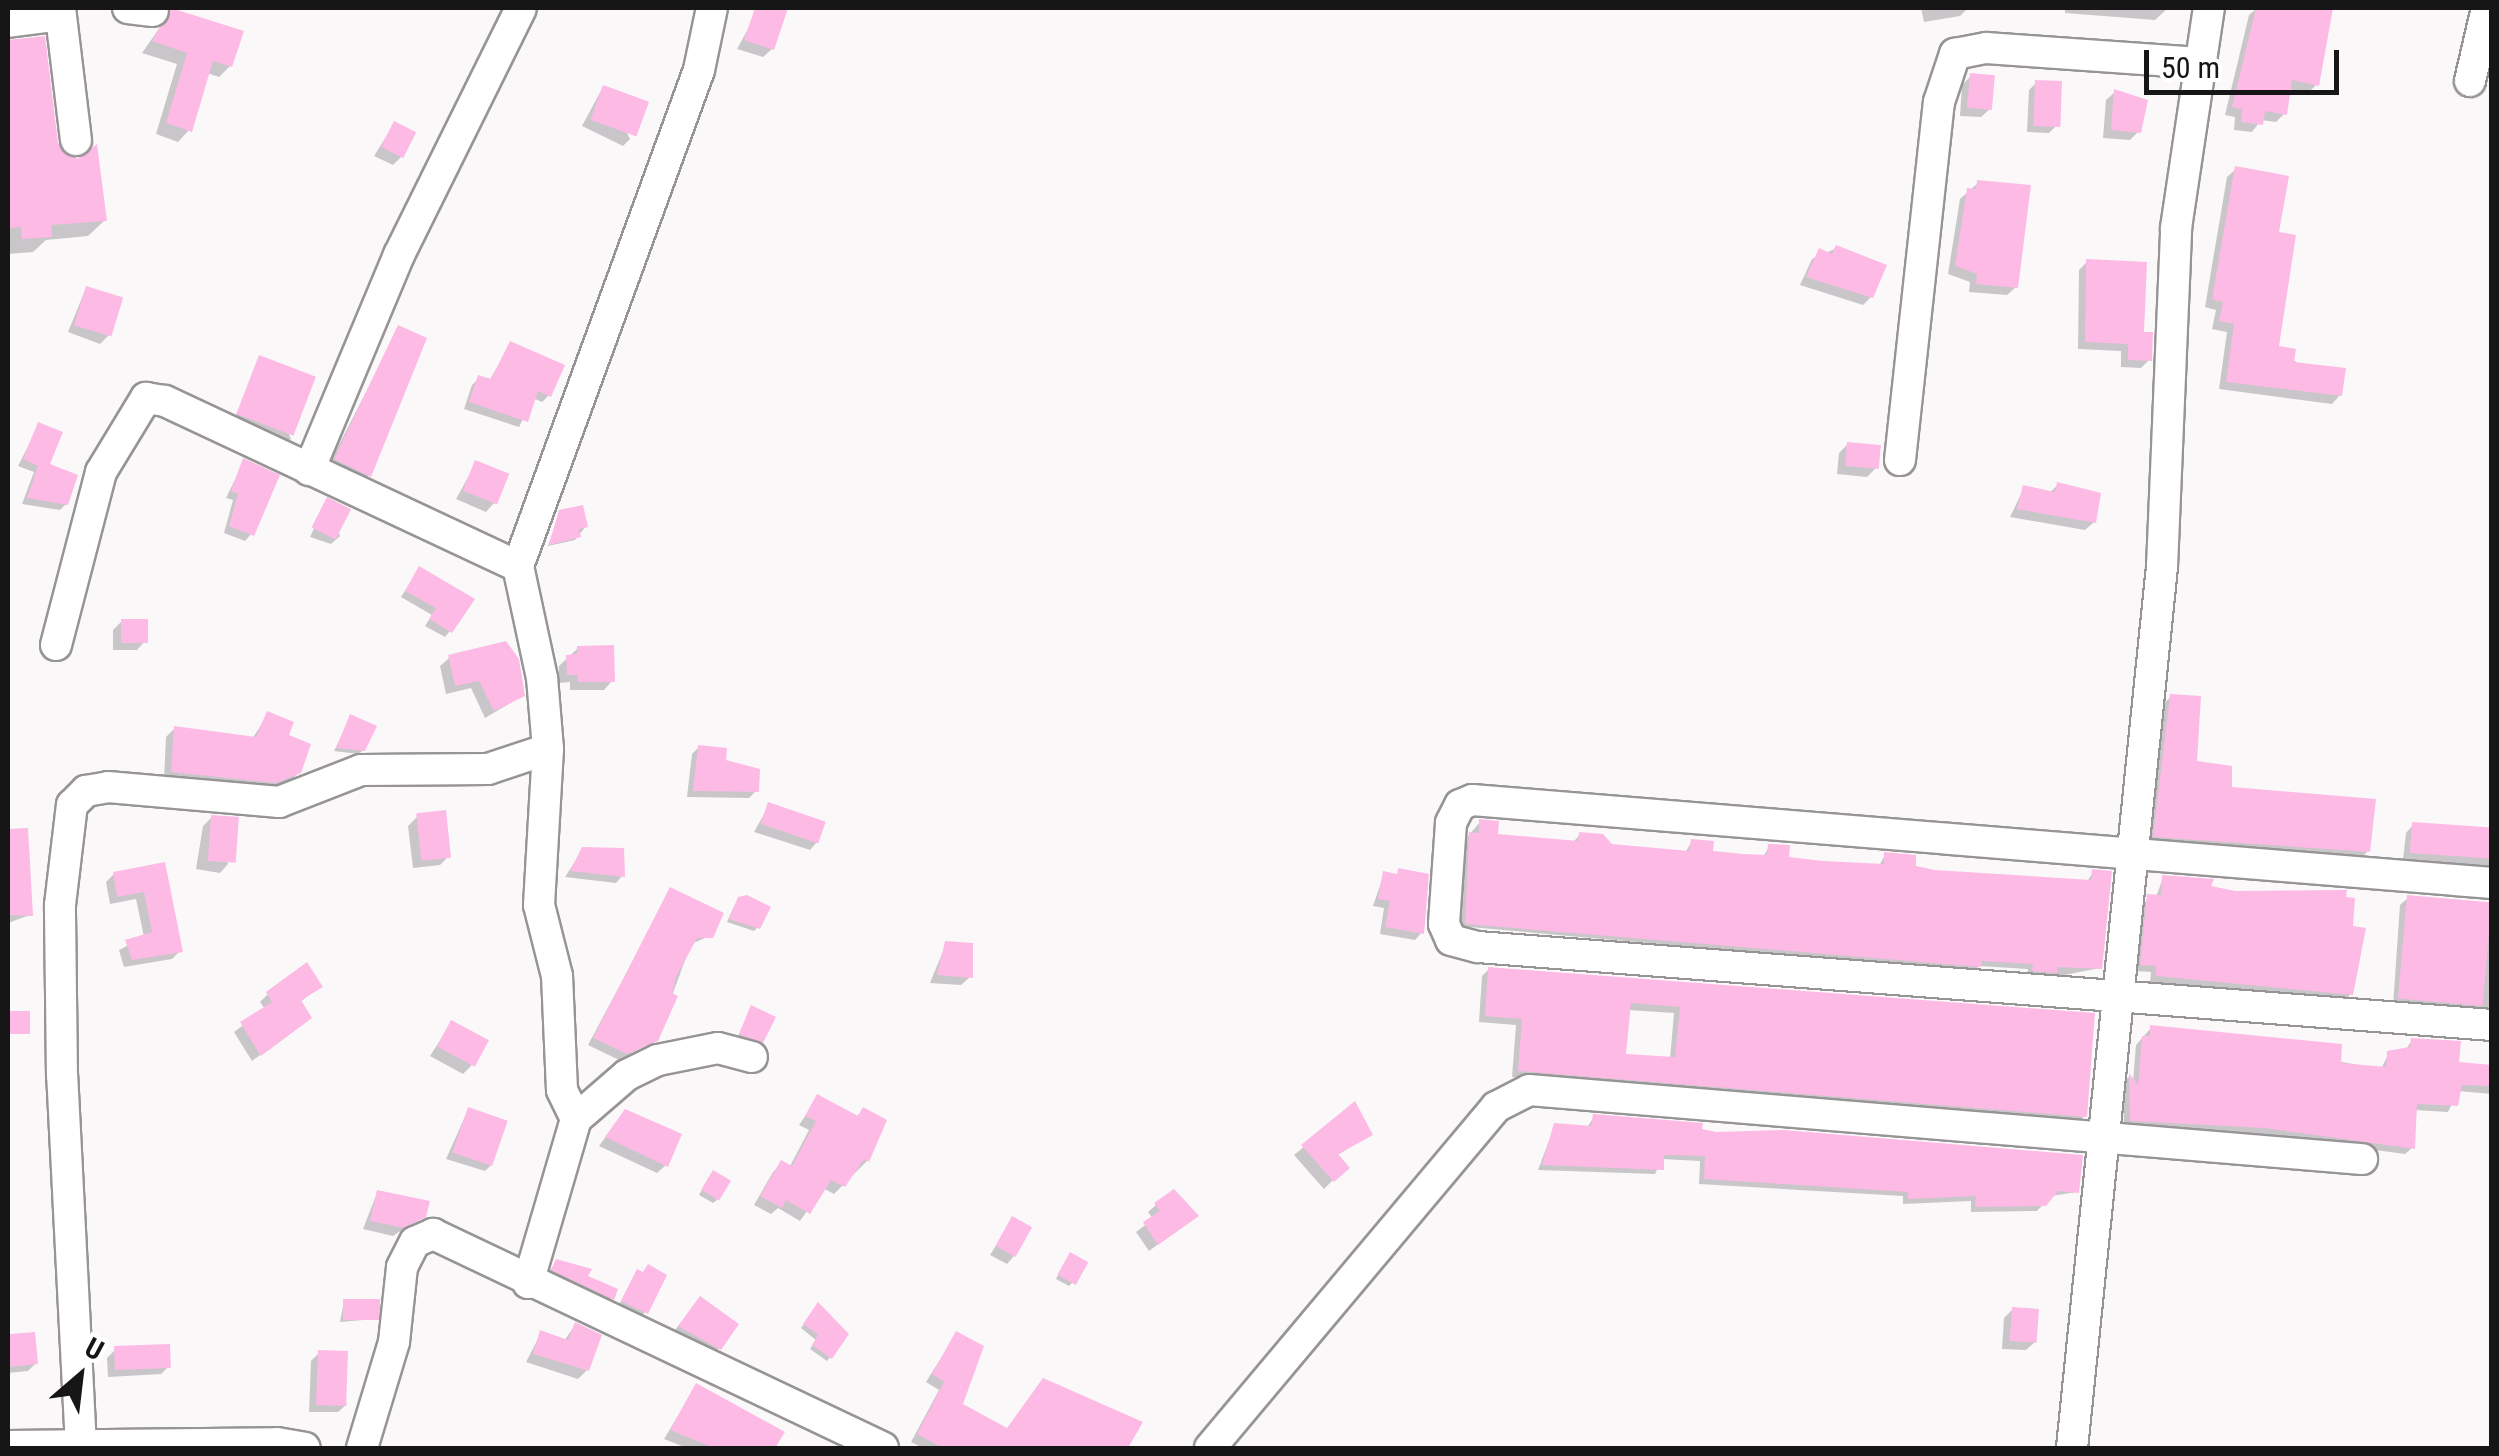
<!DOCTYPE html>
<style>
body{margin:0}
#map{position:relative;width:2499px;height:1456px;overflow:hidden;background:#fbf8fa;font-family:"Roboto Condensed",sans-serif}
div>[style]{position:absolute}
.shadow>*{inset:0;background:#0003}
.building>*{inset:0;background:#fcbae5;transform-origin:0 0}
.roads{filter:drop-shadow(2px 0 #979496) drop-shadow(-2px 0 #979496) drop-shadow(0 2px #979496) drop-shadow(0 -2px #979496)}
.minor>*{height:30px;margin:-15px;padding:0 15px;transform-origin:15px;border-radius:15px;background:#fff}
span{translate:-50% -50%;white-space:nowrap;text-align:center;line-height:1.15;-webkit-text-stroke:10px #fff;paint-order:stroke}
.frame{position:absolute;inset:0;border:10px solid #171617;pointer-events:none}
.north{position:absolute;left:30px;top:1326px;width:100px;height:100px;-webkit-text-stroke:8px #fff;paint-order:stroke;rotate:28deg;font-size:28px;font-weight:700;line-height:40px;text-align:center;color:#171617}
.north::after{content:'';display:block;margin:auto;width:35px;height:45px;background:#171617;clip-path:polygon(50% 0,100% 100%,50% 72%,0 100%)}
.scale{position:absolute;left:2144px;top:50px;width:195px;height:45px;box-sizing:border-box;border:5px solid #171617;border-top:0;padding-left:12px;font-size:30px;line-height:35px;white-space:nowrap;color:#171617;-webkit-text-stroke:8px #fff;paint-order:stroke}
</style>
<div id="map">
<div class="shadow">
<div style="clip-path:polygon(1921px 8px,1968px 8px,1960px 16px,1924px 22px)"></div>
<div style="clip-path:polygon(2065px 8px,2168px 8px,2155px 20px,2065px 13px)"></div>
<div style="clip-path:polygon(2257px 8px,2330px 8px,2317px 84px,2308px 93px,2288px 89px,2285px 113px,2276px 122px,2261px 120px,2252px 132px,2234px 130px,2235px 117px,2225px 115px,2249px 15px)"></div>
<div style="clip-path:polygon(172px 10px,230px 66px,219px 77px,207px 73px,189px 130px,178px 142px,156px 134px,177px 64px,142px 53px)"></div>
<div style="clip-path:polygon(753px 20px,772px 49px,763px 57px,737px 49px)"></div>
<div style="clip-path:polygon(42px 39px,55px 145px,105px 220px,88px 236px,46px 240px,33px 252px,8px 254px,8px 40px)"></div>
<div style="clip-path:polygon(1971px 76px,1990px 109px,1981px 117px,1960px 116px,1962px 85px)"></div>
<div style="clip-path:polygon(2036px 83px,2057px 125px,2049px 133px,2027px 132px,2029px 90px)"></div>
<div style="clip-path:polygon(603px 87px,630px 139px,623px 146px,582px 126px)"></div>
<div style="clip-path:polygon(2115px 92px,2139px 131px,2130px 140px,2103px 138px,2106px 100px)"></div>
<div style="clip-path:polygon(394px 124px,402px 156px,393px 165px,374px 156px)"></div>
<div style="clip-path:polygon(2236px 169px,2276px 234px,2276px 347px,2340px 395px,2332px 404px,2219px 389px,2227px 332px,2212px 329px,2216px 310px,2205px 307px,2227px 177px)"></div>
<div style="clip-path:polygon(1978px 183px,2016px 287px,2007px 295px,1969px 292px,1970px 282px,1948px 274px,1960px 199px)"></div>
<div style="clip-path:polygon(1837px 248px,1871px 297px,1863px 305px,1800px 285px,1812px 259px)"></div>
<div style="clip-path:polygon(2087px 262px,2141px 334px,2149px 360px,2141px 368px,2121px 367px,2121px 351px,2078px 349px,2079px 270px)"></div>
<div style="clip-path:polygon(86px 288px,108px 336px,100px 344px,68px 332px)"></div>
<div style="clip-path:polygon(399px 328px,369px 475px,360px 484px,327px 468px)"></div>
<div style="clip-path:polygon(511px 344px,549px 395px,542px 402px,533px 398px,519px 427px,464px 409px,472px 385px,479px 378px,489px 381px)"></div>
<div style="clip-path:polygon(260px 358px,291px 439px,283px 447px,233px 423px)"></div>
<div style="clip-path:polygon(39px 425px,46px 466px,66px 504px,60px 510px,22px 504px,34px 472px,18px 466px)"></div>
<div style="clip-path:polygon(1848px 444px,1876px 468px,1867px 477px,1837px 474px,1839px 453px)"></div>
<div style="clip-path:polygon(244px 461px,251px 534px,245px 541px,224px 533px,233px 500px,226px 498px)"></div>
<div style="clip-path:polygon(476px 463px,494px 503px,486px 512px,456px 499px)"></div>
<div style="clip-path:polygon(2058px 485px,2094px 522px,2085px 530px,2010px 517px,2024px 488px,2049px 493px)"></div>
<div style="clip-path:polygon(327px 500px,340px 536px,331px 544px,310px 537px)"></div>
<div style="clip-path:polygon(560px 512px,586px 526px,575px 540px,548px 546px)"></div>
<div style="clip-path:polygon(419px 569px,450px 631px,445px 637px,425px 626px,432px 615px,401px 597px)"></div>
<div style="clip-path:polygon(122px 621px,145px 641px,137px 650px,113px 650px,113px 630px)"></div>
<div style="clip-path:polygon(578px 648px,612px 681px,604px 690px,570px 690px,570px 682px,559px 683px,559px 666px)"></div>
<div style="clip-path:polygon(449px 658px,522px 696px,485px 718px,471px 688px,446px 694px,440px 666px)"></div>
<div style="clip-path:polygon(2171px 697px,2195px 764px,2229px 790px,2368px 851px,2361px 858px,2148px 842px,2164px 703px)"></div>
<div style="clip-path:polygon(268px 714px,286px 736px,299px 772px,290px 781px,266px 790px,164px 780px,166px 737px,174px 729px,252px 739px)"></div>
<div style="clip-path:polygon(351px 717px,363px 750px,359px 754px,334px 751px)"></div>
<div style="clip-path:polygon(699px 747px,723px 762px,756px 791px,749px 798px,687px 797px,692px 754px)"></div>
<div style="clip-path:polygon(769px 805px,817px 842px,810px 850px,754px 832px)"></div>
<div style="clip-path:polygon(212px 817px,228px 864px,220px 873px,196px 869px,203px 826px)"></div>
<div style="clip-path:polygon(417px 817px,448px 857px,440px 865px,413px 868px,408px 826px)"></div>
<div style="clip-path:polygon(1480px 822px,1495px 836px,1574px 841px,1580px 835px,1610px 847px,1685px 853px,1692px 841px,1710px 853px,1763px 857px,1769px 847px,1787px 860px,1879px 866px,1885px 855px,1935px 873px,2087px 882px,2093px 872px,2100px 968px,2049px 978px,2027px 976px,2028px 969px,1979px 966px,1973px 972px,1458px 926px,1464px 841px)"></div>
<div style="clip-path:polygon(2413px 825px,2492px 833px,2492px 870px,2403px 860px,2406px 833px)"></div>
<div style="clip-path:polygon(26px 831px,30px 915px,8px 923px,8px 832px)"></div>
<div style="clip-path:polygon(583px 849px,622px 876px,616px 883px,565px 877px)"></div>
<div style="clip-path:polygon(163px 865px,180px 951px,172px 959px,124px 967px,119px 950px,144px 937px,136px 899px,110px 904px,106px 882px,114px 874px)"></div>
<div style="clip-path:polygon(1384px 874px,1422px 932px,1415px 940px,1380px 934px,1384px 908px,1373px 906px)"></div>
<div style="clip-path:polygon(2163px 878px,2207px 887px,2351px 994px,2344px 1001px,2150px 982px,2151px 972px,2135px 971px,2142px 903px,2156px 897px)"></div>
<div style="clip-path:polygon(671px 890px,710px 936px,691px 944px,656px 1039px,619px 1060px,588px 1045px)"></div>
<div style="clip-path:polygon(2408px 898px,2492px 904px,2492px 1012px,2393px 1006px,2400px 905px)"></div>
<div style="clip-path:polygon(735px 904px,758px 927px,754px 931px,727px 922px)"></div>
<div style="clip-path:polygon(946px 944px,970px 977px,961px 985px,930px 983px)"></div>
<div style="clip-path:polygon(evenodd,1489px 969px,2092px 1016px,2084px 1116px,2078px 1123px,1512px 1077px,1516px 1025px,1479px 1022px,1482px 976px,1489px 969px,1628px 1010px,1674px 1013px,1670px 1059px,1623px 1056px,1628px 1010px)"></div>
<div style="clip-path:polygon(320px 987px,300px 1002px,301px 1025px,252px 1061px,234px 1032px,265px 1009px,260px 1002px,268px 994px)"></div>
<div style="clip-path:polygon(752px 1008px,761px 1041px,758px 1045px,737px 1038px)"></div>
<div style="clip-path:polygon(451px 1023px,472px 1065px,463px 1074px,430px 1056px)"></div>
<div style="clip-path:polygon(2151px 1028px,2381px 1069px,2389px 1053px,2405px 1051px,2412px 1040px,2457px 1064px,2492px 1067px,2492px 1094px,2458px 1091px,2448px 1112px,2414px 1110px,2412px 1148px,2405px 1154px,2256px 1134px,2124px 1127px,2123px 1082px,2129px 1077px,2133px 1082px,2136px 1045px)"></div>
<div style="clip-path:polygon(818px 1097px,856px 1117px,863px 1110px,867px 1161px,834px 1194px,823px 1188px,800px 1221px,778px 1208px,771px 1214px,754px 1205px,773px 1172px,782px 1163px,789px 1168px,809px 1130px,799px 1125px)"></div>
<div style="clip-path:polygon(1355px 1105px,1370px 1135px,1336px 1156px,1346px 1167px,1324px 1189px,1294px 1155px)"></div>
<div style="clip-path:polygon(468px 1110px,493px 1163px,485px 1171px,446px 1159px)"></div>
<div style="clip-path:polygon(1594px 1117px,1700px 1131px,2077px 1192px,2051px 1196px,2037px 1211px,1971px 1212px,1971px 1201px,1903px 1204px,1903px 1196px,1699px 1184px,1700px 1161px,1662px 1159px,1655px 1174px,1538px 1170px,1555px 1125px,1588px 1126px)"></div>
<div style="clip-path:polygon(617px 1121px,666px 1165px,657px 1173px,599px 1146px)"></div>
<div style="clip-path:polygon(709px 1177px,717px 1200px,713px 1203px,699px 1195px)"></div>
<div style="clip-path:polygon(377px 1193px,424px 1215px,393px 1236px,363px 1229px)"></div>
<div style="clip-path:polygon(1156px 1205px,1196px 1216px,1149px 1251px,1136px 1232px,1153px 1219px,1148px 1212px)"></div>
<div style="clip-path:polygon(1012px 1220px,1015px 1255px,1007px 1264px,990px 1255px)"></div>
<div style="clip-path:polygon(1067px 1258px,1072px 1283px,1069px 1286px,1056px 1279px)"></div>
<div style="clip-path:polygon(557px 1261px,585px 1278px,612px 1298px,605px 1306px,545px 1278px)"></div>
<div style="clip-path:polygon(634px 1276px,664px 1276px,642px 1317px,619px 1305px)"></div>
<div style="clip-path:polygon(700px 1299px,719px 1348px,710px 1357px,671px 1335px)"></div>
<div style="clip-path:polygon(344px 1301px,375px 1319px,340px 1322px)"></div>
<div style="clip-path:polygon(815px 1309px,830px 1357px,827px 1361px,810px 1349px,816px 1340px,801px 1328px)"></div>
<div style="clip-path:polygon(2012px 1310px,2035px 1342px,2026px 1350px,2002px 1349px,2004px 1318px)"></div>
<div style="clip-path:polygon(575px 1325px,587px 1370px,578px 1379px,526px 1362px,541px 1333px,564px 1341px)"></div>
<div style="clip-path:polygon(956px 1334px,960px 1405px,1006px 1430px,1043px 1380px,1139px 1423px,1125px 1448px,923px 1448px,911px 1442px,939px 1390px,926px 1382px)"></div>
<div style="clip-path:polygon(12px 1336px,35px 1364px,28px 1371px,8px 1373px)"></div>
<div style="clip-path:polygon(115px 1350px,168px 1367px,161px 1374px,108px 1377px,107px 1358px)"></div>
<div style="clip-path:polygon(319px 1353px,347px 1404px,338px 1412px,309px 1412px,311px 1361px)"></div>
<div style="clip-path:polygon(696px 1386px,782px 1433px,772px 1448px,687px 1448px,664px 1439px)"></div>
</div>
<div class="building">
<div style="clip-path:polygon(171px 8px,244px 31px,232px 67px,213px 61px,192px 132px,166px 123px,187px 53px,152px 41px)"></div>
<div style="clip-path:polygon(755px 8px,788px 8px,774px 50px,744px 40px)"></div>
<div style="clip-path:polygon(2256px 8px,2333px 8px,2319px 86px,2292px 80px,2287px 115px,2265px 111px,2263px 125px,2241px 122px,2242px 109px,2232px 107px)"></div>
<div style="clip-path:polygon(45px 36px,58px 143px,77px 159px,97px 144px,107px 221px,51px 225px,52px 237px,22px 239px,21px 227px,8px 228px,8px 40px)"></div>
<div style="left:1970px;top:73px;width:25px;height:35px;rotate:5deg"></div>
<div style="left:2035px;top:80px;width:27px;height:46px;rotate:2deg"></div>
<div style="left:603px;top:85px;width:49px;height:37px;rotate:20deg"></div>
<div style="clip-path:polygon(2114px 89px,2148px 100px,2141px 133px,2111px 130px)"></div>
<div style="left:394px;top:121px;width:25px;height:29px;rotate:27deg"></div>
<div style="clip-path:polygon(2235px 166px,2289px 176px,2279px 232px,2296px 235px,2279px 346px,2296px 349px,2294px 362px,2346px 368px,2342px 396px,2226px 382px,2234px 324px,2219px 321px,2223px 302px,2212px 299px)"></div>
<div style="clip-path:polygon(1977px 180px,2031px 185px,2018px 288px,1976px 284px,1977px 274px,1955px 266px,1967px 188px,1976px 189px)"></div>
<div style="clip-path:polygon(1836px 245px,1887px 265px,1873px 298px,1806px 277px,1819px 248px,1832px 254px)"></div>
<div style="clip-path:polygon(2086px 259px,2147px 262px,2144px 332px,2153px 332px,2152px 361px,2128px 360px,2128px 344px,2085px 342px)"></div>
<div style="left:86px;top:286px;width:39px;height:41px;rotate:17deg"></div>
<div style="clip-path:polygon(398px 325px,427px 338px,371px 477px,334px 459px)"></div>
<div style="clip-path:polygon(510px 341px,565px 365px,551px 397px,538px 391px,528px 422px,469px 402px,478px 375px,491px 379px)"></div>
<div style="left:259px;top:355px;width:61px;height:63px;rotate:21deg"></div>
<div style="clip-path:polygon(38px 422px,63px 432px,50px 464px,78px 475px,68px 505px,27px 498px,38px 466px,23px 459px)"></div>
<div style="left:1847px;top:442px;width:34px;height:24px;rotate:5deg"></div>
<div style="clip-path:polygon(243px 458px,280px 475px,254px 536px,229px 526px,238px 494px,231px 491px)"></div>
<div style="left:475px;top:460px;width:37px;height:33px;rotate:22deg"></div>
<div style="clip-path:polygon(2057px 482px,2101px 493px,2096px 523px,2017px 509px,2023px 485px,2055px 492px)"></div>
<div style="left:327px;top:497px;width:27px;height:34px;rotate:27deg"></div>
<div style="clip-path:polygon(583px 505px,588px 527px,579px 529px,581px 537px,549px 545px,559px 510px)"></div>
<div style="clip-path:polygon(419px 566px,475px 599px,452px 633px,429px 619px,436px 608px,405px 591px)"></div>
<div style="left:121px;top:619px;width:27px;height:24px"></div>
<div style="clip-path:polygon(506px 641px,519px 659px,525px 696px,494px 711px,479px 681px,455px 686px,448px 655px)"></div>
<div style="clip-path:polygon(614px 645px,615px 682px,577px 682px,578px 675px,567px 675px,566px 655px,577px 654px,577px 646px)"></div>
<div style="clip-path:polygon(2170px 694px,2201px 696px,2197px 761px,2232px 766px,2232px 787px,2376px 799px,2370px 852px,2153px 837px)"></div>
<div style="clip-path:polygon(267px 711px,294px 722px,289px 735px,311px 744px,301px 773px,276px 783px,171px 772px,174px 726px,256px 737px)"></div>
<div style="clip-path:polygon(350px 714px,377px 726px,365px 751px,336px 748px)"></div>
<div style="clip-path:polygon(698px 745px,727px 748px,726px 760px,760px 769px,759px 792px,693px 791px)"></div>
<div style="left:768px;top:802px;width:61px;height:23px;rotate:19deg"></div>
<div style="left:446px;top:810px;width:48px;height:30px;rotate:84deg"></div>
<div style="left:211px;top:815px;width:28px;height:46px;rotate:4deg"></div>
<div style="clip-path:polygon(1479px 819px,1499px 821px,1498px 834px,1578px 841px,1579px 832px,1603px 834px,1612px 844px,1689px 851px,1691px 839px,1714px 841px,1713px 851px,1743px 854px,1767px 855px,1768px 844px,1790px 845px,1789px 857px,1823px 861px,1884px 864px,1884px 852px,1916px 855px,1916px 866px,1935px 870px,2091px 880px,2092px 869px,2112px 871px,2102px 969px,2058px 967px,2057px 973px,2032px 971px,2033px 964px,1982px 961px,1981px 967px,1465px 924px,1469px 832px,1479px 833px)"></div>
<div style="left:2412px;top:822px;width:80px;height:31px;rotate:4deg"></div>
<div style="clip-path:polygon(28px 828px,33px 916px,8px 915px,8px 829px)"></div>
<div style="clip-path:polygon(582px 847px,624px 848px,625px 877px,570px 871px)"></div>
<div style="clip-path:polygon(165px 862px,183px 952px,132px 960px,125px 940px,152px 932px,144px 892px,117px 897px,113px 872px)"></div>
<div style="clip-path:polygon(1398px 868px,1429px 874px,1424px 934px,1385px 927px,1390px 901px,1378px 899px,1383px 871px,1397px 874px)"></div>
<div style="clip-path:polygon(2162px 875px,2214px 879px,2211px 886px,2235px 891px,2347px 890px,2346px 897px,2355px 898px,2353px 926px,2366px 928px,2353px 995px,2156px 976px,2156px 966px,2140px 965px,2147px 894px,2161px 895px)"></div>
<div style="clip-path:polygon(670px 887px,724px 913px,713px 938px,697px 938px,676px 977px,672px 993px,678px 996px,658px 1041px,627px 1054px,593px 1038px)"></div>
<div style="clip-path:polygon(747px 895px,771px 907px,760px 929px,729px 919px,738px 897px)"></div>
<div style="left:2407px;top:895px;width:85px;height:104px;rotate:5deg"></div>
<div style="clip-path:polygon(945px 941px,973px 943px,973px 978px,937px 975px)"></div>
<div style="clip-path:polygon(307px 962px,323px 987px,301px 1000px,312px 1018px,261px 1056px,240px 1022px,272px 1002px,266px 992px)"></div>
<div style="clip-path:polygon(evenodd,1488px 967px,2095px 1013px,2087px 1117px,1518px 1071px,1522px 1019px,1485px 1016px,1488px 967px,1631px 1003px,1680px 1007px,1675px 1057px,1626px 1054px,1631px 1003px)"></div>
<div style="clip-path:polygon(751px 1005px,776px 1017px,763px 1043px,739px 1034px)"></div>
<div style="left:8px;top:1011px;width:22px;height:23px"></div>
<div style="left:451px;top:1020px;width:43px;height:30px;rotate:28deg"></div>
<div style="clip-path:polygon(2150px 1025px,2342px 1044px,2341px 1063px,2386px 1067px,2387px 1051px,2410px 1047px,2411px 1038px,2461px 1041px,2459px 1062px,2492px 1065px,2492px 1086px,2462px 1085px,2458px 1106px,2417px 1104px,2415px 1149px,2265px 1128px,2130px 1121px,2129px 1073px,2138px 1085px,2142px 1036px,2150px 1036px)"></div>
<div style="clip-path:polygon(817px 1094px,858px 1116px,863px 1107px,887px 1120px,869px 1162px,864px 1159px,845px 1187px,831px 1180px,810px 1214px,786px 1200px,782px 1208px,760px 1196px,781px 1160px,792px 1166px,816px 1121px,805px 1116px)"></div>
<div style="clip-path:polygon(1355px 1101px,1373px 1135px,1338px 1154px,1350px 1168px,1334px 1182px,1301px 1145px)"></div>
<div style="left:468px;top:1107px;width:42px;height:48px;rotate:19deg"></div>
<div style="clip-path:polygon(625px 1109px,682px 1134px,668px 1167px,605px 1137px)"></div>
<div style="clip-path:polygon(1593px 1114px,1703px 1123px,1702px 1129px,1716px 1132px,1784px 1130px,2083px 1155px,2079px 1193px,2058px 1191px,2046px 1206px,1975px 1207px,1976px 1196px,1908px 1199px,1908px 1192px,1704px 1179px,1705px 1156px,1664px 1155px,1664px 1170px,1542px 1165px,1554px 1123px,1591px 1126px)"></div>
<div style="left:713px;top:1170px;width:21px;height:23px;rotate:31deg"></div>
<div style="clip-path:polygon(1174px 1189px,1199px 1216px,1158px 1245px,1143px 1222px,1160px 1211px,1154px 1203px)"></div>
<div style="clip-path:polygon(377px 1190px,430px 1201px,426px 1217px,404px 1228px,370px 1221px)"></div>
<div style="left:1012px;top:1216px;width:23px;height:34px;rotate:29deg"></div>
<div style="left:1070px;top:1252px;width:21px;height:26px;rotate:29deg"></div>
<div style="clip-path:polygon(556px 1259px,592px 1269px,588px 1276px,618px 1289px,614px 1300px,551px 1270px)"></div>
<div style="clip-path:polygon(648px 1264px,667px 1275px,648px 1314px,621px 1301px,637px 1269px,643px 1272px)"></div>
<div style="clip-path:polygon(700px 1296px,739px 1324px,721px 1350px,678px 1326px)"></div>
<div style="left:343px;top:1299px;width:37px;height:21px"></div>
<div style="clip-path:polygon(818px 1302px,849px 1334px,832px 1359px,812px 1345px,818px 1335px,803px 1324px)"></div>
<div style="left:2012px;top:1307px;width:27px;height:34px;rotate:4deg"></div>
<div style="clip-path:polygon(575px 1322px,602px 1335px,589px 1371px,533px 1354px,540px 1330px,568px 1340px)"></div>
<div style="clip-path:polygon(956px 1331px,984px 1346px,963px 1404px,1007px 1428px,1043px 1378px,1143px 1422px,1128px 1448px,943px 1448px,917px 1434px,944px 1382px,932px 1374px)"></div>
<div style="clip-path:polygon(35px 1332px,38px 1364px,8px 1367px,10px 1334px)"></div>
<div style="left:170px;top:1344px;width:24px;height:56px;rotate:88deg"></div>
<div style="left:318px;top:1350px;width:30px;height:55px;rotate:2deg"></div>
<div style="clip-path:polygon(696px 1383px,785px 1432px,775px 1448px,714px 1448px,670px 1430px)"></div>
</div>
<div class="roads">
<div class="minor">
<div style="left:60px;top:8px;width:133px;rotate:83.1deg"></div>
<div style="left:128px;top:8px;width:25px;rotate:7deg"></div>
<div style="left:8px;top:22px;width:53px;rotate:-7.5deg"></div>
<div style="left:2470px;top:81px;width:75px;rotate:-76.9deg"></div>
<div style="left:1900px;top:460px;width:360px;rotate:-83.8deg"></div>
<div style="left:1939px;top:102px;width:51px;rotate:-71.6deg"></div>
<div style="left:1955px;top:54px;width:32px;rotate:-11deg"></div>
<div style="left:1986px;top:48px;width:214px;rotate:4deg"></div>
<div style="left:309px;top:470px;width:233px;rotate:-67.3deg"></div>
<div style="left:399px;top:255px;width:275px;rotate:-63.7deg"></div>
<div style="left:56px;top:645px;width:179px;rotate:-75.4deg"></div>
<div style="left:101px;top:472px;width:87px;rotate:-58.7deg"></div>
<div style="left:146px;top:398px;width:19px;rotate:9deg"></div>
<div style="left:165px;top:401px;width:390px;rotate:25.1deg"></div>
<div style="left:2492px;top:883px;width:1023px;rotate:-175.35deg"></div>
<div style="left:1472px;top:800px;width:13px;rotate:157deg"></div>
<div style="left:1460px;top:805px;width:20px;rotate:117deg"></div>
<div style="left:1451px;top:823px;width:101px;rotate:94deg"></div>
<div style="left:1444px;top:924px;width:17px;rotate:66deg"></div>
<div style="left:1451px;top:940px;width:28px;rotate:15deg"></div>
<div style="left:1478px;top:947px;width:1017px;rotate:4.4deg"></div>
<div style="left:576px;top:1119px;width:32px;rotate:-116deg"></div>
<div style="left:562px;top:1090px;width:114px;rotate:-92.5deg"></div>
<div style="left:557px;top:976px;width:73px;rotate:-104.2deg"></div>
<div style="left:539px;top:905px;width:156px;rotate:-86.7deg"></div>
<div style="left:548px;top:749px;width:71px;rotate:-94.8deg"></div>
<div style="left:542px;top:678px;width:115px;rotate:-102.1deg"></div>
<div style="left:518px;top:566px;width:528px;rotate:-69.95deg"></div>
<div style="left:699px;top:70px;width:63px;rotate:-78.2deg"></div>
<div style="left:528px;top:1283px;width:171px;rotate:-73.7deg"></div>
<div style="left:576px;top:1119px;width:67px;rotate:-40.8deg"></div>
<div style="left:627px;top:1075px;width:34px;rotate:-26deg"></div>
<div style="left:658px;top:1060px;width:61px;rotate:-11.3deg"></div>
<div style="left:718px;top:1048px;width:35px;rotate:15deg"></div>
<div style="left:8px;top:1446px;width:269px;rotate:-0.6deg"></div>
<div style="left:277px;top:1443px;width:28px;rotate:10deg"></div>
<div style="left:81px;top:1447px;width:371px;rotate:-92.9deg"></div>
<div style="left:62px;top:1076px;width:171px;rotate:-90.7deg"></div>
<div style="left:60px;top:905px;width:101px;rotate:-83.2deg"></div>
<div style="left:72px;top:805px;width:20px;rotate:-45deg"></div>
<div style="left:86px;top:791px;width:22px;rotate:-10deg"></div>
<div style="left:108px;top:787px;width:172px;rotate:5deg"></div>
<div style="left:279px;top:802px;width:88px;rotate:-21.3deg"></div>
<div style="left:361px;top:770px;width:127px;rotate:-0.5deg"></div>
<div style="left:488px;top:769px;width:63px;rotate:-18.4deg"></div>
<div style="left:362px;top:1448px;width:111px;rotate:-73.2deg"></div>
<div style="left:394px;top:1342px;width:75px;rotate:-83.9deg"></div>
<div style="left:402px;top:1267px;width:28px;rotate:-63deg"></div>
<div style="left:415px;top:1242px;width:20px;rotate:-24deg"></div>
<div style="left:433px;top:1234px;width:498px;rotate:25.4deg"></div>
<div style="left:1210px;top:1448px;width:445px;rotate:-50deg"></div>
<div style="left:1496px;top:1107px;width:37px;rotate:-27deg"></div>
<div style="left:1529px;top:1090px;width:836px;rotate:4.74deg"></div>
<div style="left:2072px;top:1448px;width:886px;rotate:-84.17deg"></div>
<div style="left:2162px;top:567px;width:339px;rotate:-87.6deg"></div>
<div style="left:2176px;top:228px;width:222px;rotate:-81.5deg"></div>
</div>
</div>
<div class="frame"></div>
<div class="north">U</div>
<div class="scale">50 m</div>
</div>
